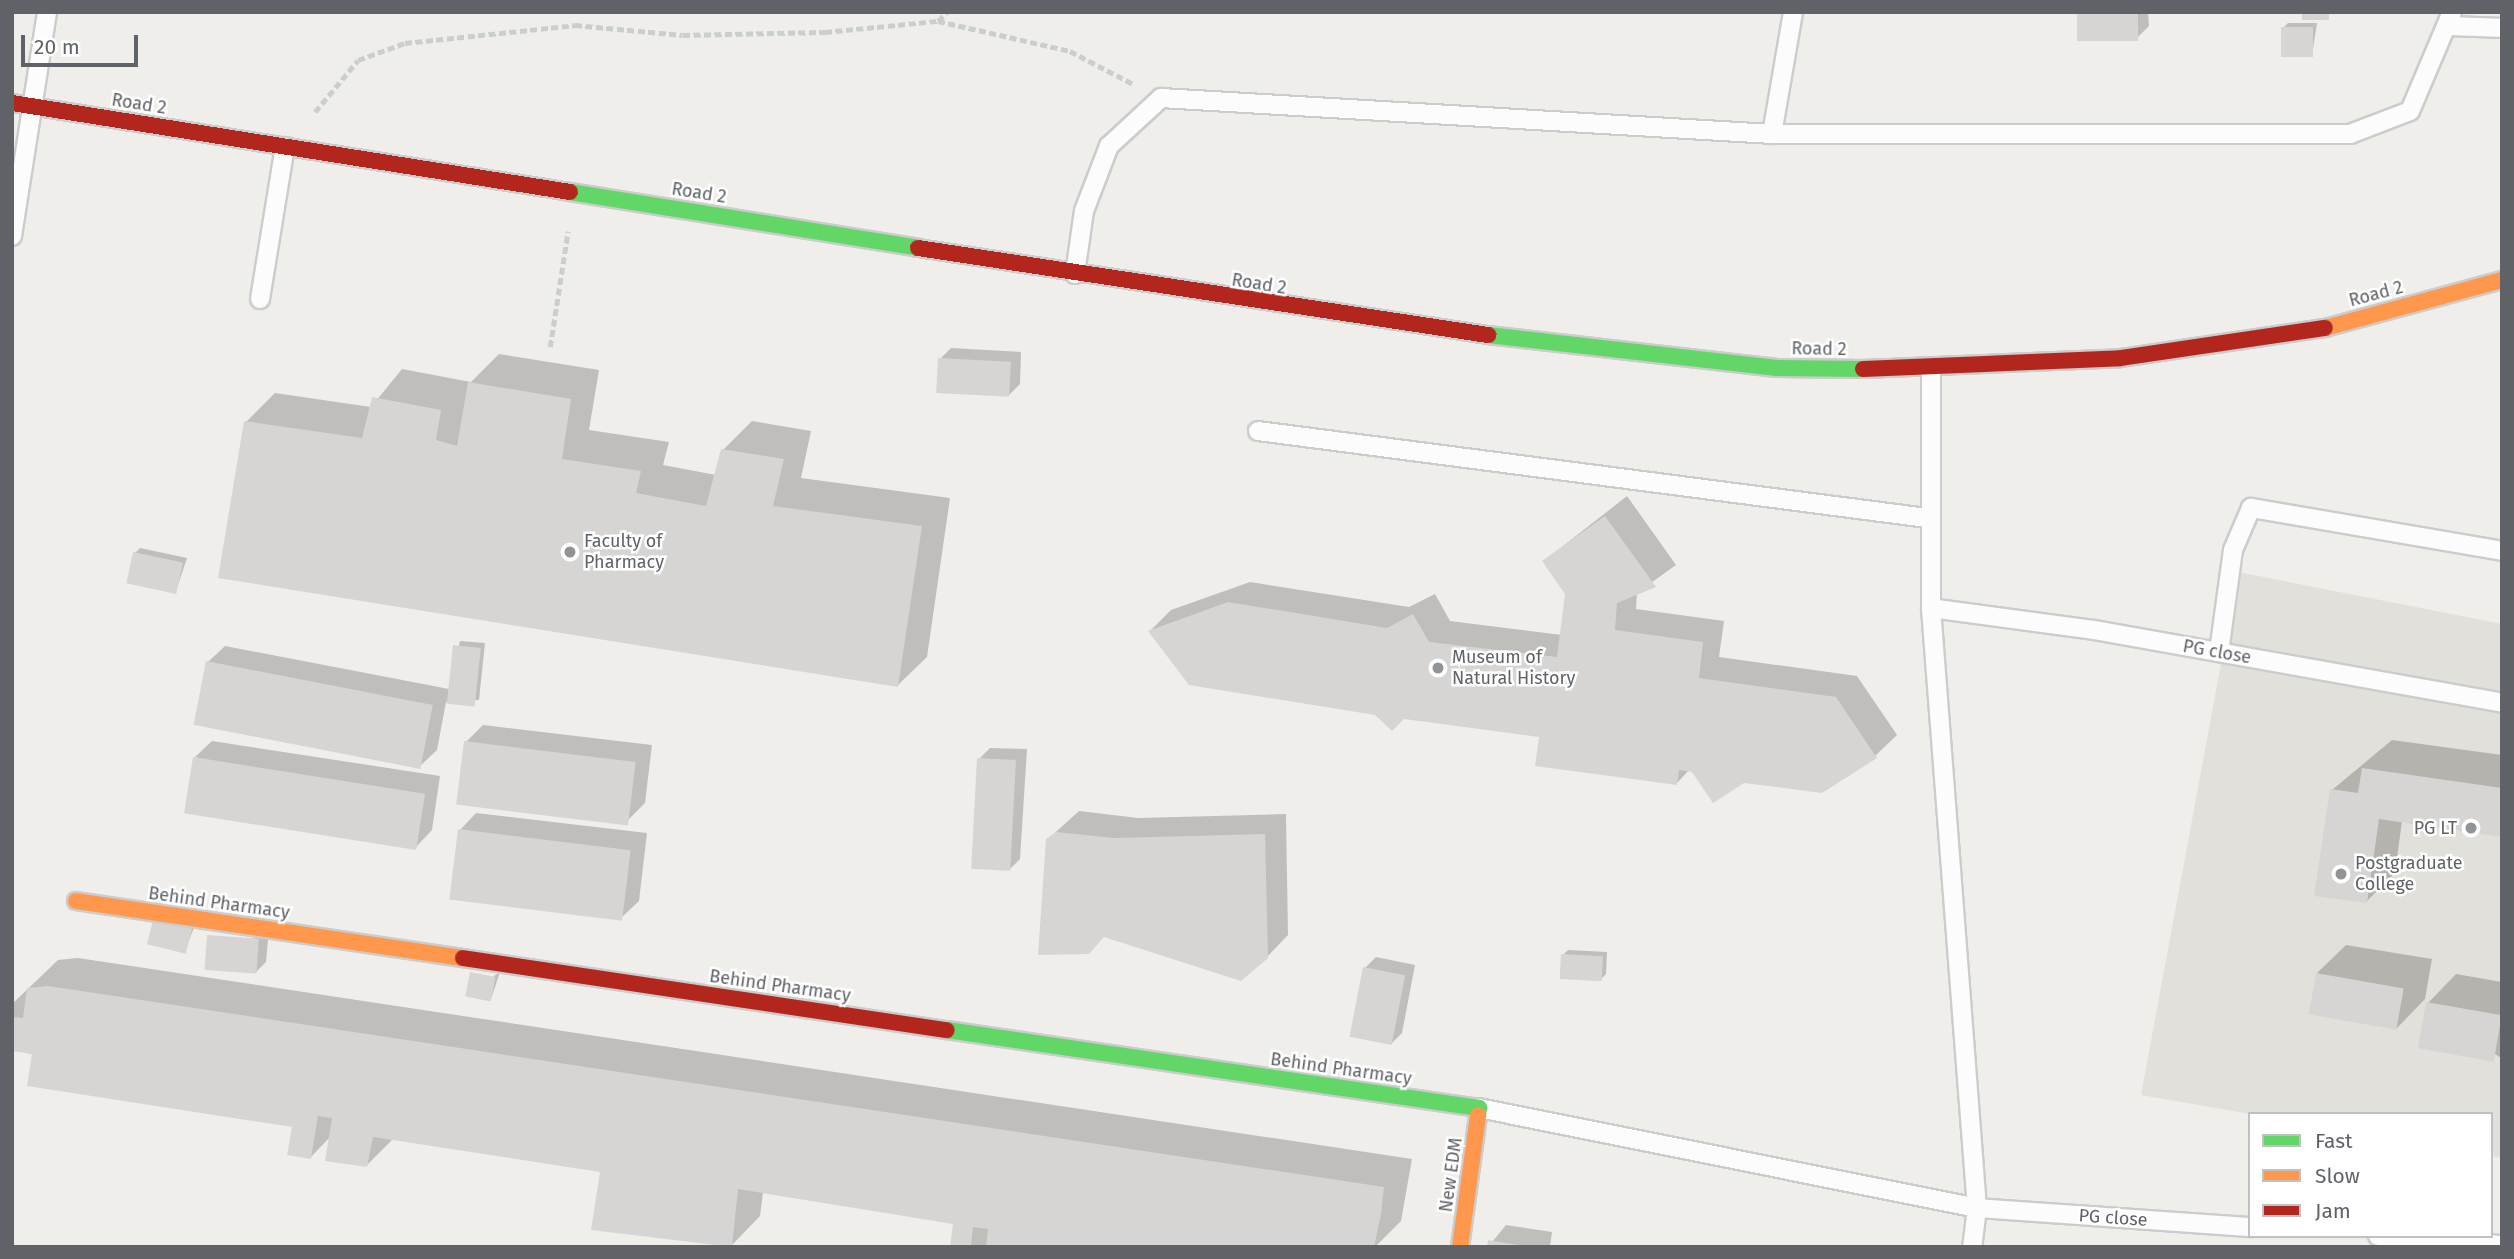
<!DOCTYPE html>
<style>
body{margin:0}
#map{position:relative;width:2514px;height:1259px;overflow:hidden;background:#efeeea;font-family:"Fira Sans",sans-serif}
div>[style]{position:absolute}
.education>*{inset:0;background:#e2e0da}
.shadow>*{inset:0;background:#0003}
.building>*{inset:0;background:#d6d5d3;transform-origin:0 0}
.path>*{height:4.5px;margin-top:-2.25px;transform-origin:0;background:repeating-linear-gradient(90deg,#cacfcc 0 7px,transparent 0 10.5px)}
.roads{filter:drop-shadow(2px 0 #cbcccc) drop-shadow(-2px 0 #cbcccc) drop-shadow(0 2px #cbcccc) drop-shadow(0 -2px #cbcccc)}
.lane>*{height:18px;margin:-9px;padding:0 9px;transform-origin:9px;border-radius:9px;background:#fdfcfc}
.fast>*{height:16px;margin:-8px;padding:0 8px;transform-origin:8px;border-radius:8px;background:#63d668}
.slow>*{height:16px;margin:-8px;padding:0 8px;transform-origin:8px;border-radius:8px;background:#ff974d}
.jam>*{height:16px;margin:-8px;padding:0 8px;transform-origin:8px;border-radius:8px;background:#b3261e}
.dots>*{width:19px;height:19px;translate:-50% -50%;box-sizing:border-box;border:4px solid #fff;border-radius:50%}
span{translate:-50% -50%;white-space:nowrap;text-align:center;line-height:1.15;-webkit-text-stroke:5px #fff;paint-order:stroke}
.street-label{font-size:18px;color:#5f6368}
.poi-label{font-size:18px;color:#5f6368}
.left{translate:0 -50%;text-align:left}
.right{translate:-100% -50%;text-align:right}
.frame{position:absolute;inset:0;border:14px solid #5f6368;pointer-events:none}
.legend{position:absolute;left:2248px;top:1112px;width:245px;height:126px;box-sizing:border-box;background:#fff;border:2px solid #bfc1c3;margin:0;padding:9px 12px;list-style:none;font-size:21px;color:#5f6368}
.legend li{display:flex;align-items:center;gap:14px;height:35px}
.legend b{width:35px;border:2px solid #bfc1c3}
.scale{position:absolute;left:21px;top:35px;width:117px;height:32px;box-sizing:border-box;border:4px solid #5f6368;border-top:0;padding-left:9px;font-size:21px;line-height:24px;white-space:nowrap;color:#5f6368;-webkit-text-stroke:5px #fff;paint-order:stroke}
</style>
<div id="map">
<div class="education">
<div style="clip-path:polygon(2238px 572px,2502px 624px,2502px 1158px,2491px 1156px,2491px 1114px,2250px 1114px,2141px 1095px)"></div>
</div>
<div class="shadow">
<div style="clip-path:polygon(2079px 12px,2148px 12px,2149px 26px,2138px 37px)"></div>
<div style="clip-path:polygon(2288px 23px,2317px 23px,2312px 55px,2282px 29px)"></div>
<div style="clip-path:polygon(951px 348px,1021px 352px,1020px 384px,1009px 395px,940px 359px)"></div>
<div style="clip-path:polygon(499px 354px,599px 370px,589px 430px,669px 442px,663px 465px,716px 475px,723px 450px,752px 421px,811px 431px,801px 478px,950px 498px,927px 657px,898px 685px,246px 422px,275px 393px,371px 407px,402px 369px,471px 382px)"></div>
<div style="clip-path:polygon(1627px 496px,1676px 565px,1637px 593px,1636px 609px,1724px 621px,1719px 657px,1857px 676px,1897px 735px,1875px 756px,1690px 769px,1677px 783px,1541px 735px,1376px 713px,1150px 631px,1171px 610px,1250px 582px,1409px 607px,1435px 594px,1450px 621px,1562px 635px,1567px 593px,1544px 561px)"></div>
<div style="clip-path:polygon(140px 548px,187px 558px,176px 591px,135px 553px)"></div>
<div style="clip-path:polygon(460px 641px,485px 643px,479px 700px,446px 702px,437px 750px,420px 766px,208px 662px,225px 646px,449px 689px)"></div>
<div style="clip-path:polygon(483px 725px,652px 745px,645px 803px,628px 820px,466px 742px)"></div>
<div style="clip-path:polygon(2392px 740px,2502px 755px,2502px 835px,2402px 821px,2395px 873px,2366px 902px,2332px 790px)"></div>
<div style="clip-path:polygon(212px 741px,440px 776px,432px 830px,416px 847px,195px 757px)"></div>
<div style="clip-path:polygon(990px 748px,1027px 749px,1020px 859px,1009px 870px,979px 759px)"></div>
<div style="clip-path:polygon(1079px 811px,1138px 818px,1286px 814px,1288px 935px,1267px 957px,1047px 840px)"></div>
<div style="clip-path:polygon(476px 813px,647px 833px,639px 901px,622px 917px,460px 830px)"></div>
<div style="clip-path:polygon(197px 921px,184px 952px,149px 943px)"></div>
<div style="clip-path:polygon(269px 929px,266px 962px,255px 973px,205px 968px)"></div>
<div style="clip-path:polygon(2346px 945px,2432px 959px,2425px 999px,2397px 1028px,2317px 973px)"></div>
<div style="clip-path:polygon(1568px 950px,1607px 952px,1606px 974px,1601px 979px,1563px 955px)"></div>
<div style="clip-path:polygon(1376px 957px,1415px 965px,1402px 1033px,1391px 1044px,1365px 968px)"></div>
<div style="clip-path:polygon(78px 958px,1412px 1159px,1401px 1221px,1375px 1247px,952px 1247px,954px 1223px,763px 1192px,760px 1216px,732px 1245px,602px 1170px,393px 1139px,367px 1165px,330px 1137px,311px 1157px,294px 1125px,12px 1049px,12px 1004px,58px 960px)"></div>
<div style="clip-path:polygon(500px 972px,491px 999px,467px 994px)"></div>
<div style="clip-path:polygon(2456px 974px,2502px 982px,2502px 1059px,2428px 1003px)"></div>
<div style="clip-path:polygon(1506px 1225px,1552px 1232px,1550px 1247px,1488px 1247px)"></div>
</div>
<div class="building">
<div style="left:2077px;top:12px;width:61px;height:29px"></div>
<div style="left:2302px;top:12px;width:27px;height:8px"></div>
<div style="left:2313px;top:27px;width:30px;height:32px;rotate:90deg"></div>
<div style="left:938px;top:358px;width:73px;height:35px;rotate:3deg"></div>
<div style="clip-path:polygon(468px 382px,571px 399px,562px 459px,641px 471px,636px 493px,706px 506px,721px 449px,784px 459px,773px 506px,922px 526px,898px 687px,218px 578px,244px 421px,362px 438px,372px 397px,441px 410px,436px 440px,457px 446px)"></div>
<div style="clip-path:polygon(1605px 516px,1656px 587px,1617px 603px,1615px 630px,1703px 642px,1699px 678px,1836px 697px,1877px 758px,1822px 793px,1744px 783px,1713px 803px,1692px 772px,1679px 770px,1677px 785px,1535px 766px,1539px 737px,1404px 719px,1392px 731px,1375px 715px,1189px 685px,1148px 631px,1228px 602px,1387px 628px,1413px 614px,1429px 642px,1557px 657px,1565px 594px,1542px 561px)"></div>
<div style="left:133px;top:552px;width:51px;height:32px;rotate:12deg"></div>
<div style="left:453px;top:645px;width:28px;height:59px;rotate:6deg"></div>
<div style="left:206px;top:661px;width:231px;height:65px;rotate:11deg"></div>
<div style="left:464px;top:741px;width:173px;height:64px;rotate:7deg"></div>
<div style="left:193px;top:757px;width:235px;height:57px;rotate:9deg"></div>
<div style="left:977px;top:758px;width:39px;height:111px;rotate:3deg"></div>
<div style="clip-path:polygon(2362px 768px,2502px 788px,2502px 837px,2379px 819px,2367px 903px,2314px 896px,2330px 789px,2358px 793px)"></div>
<div style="left:458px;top:829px;width:174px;height:71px;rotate:7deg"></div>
<div style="clip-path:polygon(1056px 832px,1115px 838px,1265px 834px,1268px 958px,1241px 981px,1104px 937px,1089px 954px,1038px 955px,1046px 839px)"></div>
<div style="left:154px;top:916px;width:40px;height:29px;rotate:14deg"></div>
<div style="left:207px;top:935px;width:52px;height:35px;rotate:4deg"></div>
<div style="left:1561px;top:954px;width:42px;height:25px;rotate:3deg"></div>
<div style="left:1363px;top:967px;width:43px;height:71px;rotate:11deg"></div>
<div style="left:470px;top:972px;width:26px;height:25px;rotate:11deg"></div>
<div style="left:2316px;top:973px;width:89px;height:42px;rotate:10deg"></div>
<div style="clip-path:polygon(48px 986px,1384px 1187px,1381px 1214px,1374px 1247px,986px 1247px,988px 1229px,973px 1227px,971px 1247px,950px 1247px,953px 1224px,738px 1189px,732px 1247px,591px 1230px,600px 1172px,373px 1137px,367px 1167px,325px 1161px,332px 1118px,318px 1116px,311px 1159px,287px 1155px,292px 1127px,27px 1086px,32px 1054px,12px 1051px,12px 1017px,23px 1018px,27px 988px)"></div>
<div style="left:2426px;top:1002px;width:77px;height:47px;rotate:10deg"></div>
<div style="clip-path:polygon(1488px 1240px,1518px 1245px,1518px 1247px,1487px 1247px)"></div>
</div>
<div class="path">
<div style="left:938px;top:21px;width:135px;rotate:12.8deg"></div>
<div style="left:1070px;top:51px;width:73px;rotate:27.6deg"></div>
<div style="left:315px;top:112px;width:67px;rotate:-50.4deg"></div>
<div style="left:358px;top:60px;width:50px;rotate:-19.9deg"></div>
<div style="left:405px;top:43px;width:171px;rotate:-6deg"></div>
<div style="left:575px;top:25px;width:108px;rotate:5.3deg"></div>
<div style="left:683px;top:35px;width:142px;rotate:-1.2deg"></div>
<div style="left:825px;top:32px;width:114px;rotate:-5.6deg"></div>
<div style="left:938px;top:21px;width:13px;rotate:-45deg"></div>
<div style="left:550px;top:347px;width:117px;rotate:-81.2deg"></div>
</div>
<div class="roads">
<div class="lane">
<div style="left:2451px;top:26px;width:51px;rotate:2.2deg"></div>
<div style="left:1772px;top:134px;width:124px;rotate:-80.2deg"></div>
<div style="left:12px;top:236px;width:227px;rotate:-81.1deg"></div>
<div style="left:1075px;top:274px;width:64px;rotate:-81.9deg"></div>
<div style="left:1084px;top:211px;width:70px;rotate:-69deg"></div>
<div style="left:1109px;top:146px;width:71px;rotate:-42.7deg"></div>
<div style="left:1161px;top:98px;width:612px;rotate:3.37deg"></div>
<div style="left:1772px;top:134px;width:578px"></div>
<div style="left:2350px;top:134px;width:64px;rotate:-21deg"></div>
<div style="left:2410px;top:111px;width:108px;rotate:-67deg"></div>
<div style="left:260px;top:299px;width:154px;rotate:-80.7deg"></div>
<div style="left:1931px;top:370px;width:238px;rotate:90deg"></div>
<div style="left:1931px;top:608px;width:602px;rotate:85.62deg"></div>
<div style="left:1977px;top:1208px;width:39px;rotate:97deg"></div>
<div style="left:1258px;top:431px;width:675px;rotate:7.41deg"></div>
<div style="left:1931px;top:608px;width:164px;rotate:7.7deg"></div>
<div style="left:2094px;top:630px;width:414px;rotate:10.1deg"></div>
<div style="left:2219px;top:652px;width:103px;rotate:-82.2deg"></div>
<div style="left:2233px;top:550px;width:46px;rotate:-66.8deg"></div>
<div style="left:2251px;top:508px;width:255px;rotate:9.7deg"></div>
<div style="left:1479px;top:1108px;width:508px;rotate:11.35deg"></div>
<div style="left:1977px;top:1208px;width:274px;rotate:4deg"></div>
<div style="left:2378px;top:1236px;width:124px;rotate:4.2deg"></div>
</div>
<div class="fast">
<div style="left:570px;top:192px;width:352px;rotate:9.1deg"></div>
<div style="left:1488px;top:335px;width:291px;rotate:6.5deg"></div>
<div style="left:1777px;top:368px;width:86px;rotate:0.7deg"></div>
<div style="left:947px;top:1030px;width:538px;rotate:8.34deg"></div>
<div style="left:1479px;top:1108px;width:7px;rotate:98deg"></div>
</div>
<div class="slow">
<div style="left:2325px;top:328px;width:183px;rotate:-15.2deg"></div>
<div style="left:76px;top:901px;width:391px;rotate:8.4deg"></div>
<div style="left:1460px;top:1247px;width:133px;rotate:-82.2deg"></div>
</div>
<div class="jam">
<div style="left:12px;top:103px;width:565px;rotate:9.06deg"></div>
<div style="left:918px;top:248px;width:577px;rotate:8.68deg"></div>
<div style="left:1863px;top:369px;width:258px;rotate:-2.4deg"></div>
<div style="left:2121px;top:358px;width:206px;rotate:-8.4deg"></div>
<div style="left:463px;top:958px;width:489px;rotate:8.5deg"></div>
</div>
</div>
<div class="dots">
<div style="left:570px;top:552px;background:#919496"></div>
<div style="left:1438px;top:668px;background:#919496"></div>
<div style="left:2471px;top:828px;background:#919496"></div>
<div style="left:2341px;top:874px;background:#919496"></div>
</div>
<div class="street-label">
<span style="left:139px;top:104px;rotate:9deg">Road 2</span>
<span style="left:699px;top:193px;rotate:9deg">Road 2</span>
<span style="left:1259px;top:284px;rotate:9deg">Road 2</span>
<span style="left:2376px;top:294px;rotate:-15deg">Road 2</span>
<span style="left:1819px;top:349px;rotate:1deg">Road 2</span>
<span style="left:2217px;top:652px;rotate:10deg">PG close</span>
<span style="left:219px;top:903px;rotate:8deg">Behind Pharmacy</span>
<span style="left:780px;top:986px;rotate:8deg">Behind Pharmacy</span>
<span style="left:1341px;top:1069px;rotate:8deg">Behind Pharmacy</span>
<span style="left:1451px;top:1175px;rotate:-82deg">New EDM</span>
<span style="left:2113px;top:1218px;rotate:4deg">PG close</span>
</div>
<div class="poi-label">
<span class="left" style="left:584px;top:552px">Faculty of<br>Pharmacy</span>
<span class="left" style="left:1452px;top:668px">Museum of<br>Natural History</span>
<span class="right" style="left:2457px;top:828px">PG LT</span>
<span class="left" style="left:2355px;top:874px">Postgraduate<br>College</span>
</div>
<div class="frame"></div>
<ul class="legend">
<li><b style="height:9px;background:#63d668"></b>Fast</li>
<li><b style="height:9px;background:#ff974d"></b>Slow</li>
<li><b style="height:9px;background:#b3261e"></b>Jam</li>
</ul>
<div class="scale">20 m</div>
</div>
